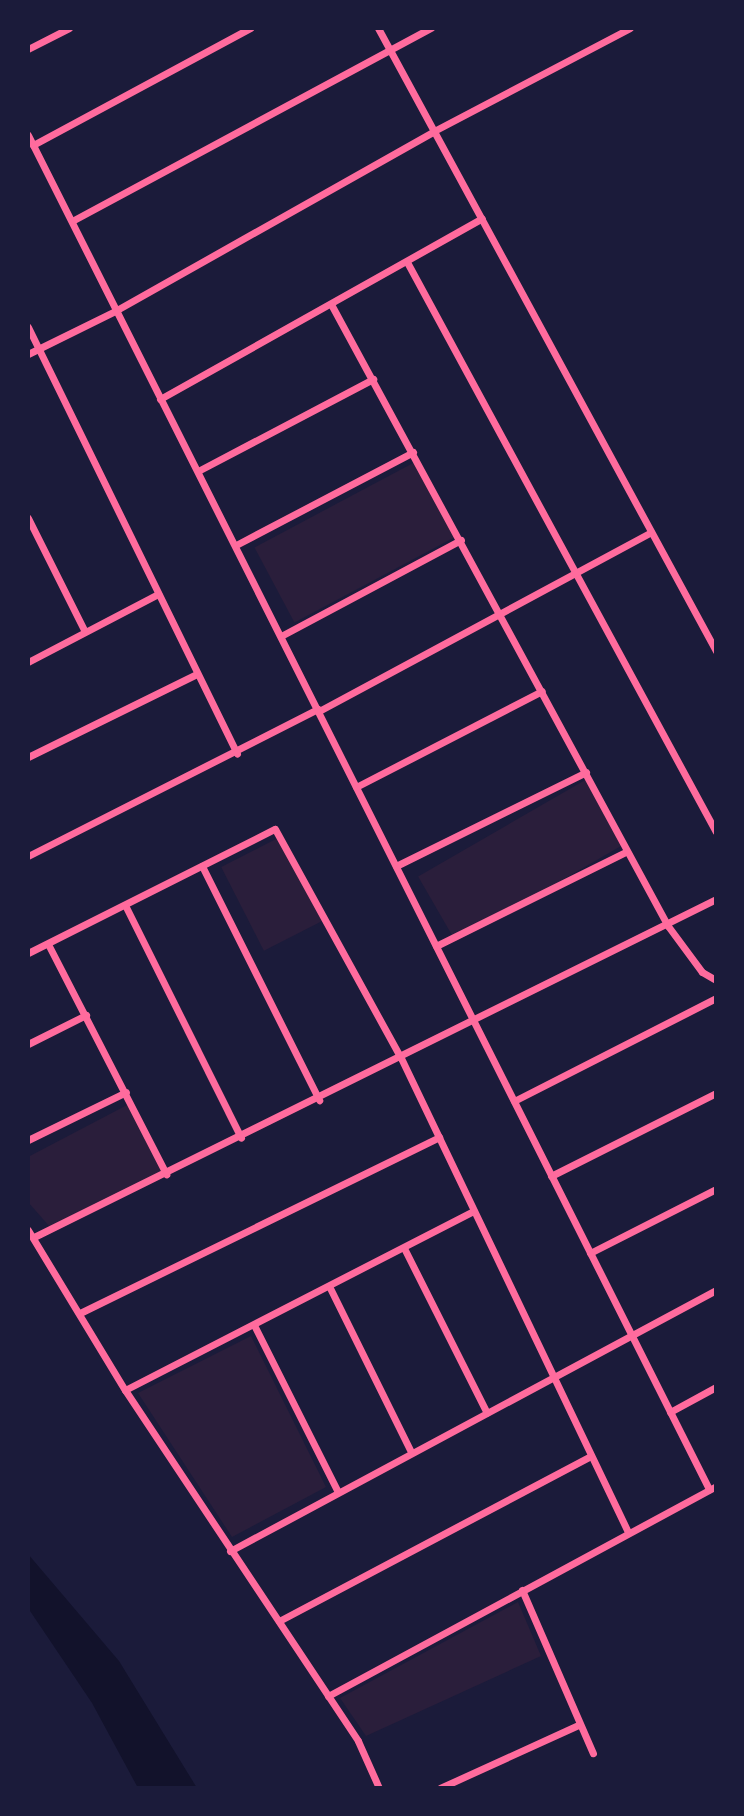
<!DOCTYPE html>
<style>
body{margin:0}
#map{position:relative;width:744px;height:1816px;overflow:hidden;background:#1b1b3a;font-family:"DejaVu Sans",sans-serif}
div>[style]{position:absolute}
.green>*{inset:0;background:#2a1e3b;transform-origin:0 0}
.water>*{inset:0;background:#12122b}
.minor>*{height:7px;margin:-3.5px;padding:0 3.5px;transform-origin:3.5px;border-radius:3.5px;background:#ff6b9d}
span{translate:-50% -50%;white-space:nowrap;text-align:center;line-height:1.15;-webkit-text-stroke:7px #1b1b3a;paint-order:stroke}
.frame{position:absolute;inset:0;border:30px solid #1b1b3a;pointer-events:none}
</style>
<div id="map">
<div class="green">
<div style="left:417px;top:461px;width:85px;height:184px;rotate:62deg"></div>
<div style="left:587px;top:779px;width:75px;height:195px;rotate:60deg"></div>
<div style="left:280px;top:837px;width:94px;height:66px;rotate:63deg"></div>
<div style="clip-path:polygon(129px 1104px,161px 1171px,50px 1227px,28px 1202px,28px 1157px)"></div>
<div style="clip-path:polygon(251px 1336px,326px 1487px,232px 1537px,138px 1393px)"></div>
<div style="clip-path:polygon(518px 1602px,541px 1656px,366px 1736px,340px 1698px)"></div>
</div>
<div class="water">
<div style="clip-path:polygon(28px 1554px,119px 1661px,197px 1788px,138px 1788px,92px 1703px,28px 1608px)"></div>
</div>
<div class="minor">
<div style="left:378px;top:28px;width:709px;rotate:61.52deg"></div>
<div style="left:28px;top:49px;width:46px;rotate:-27.1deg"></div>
<div style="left:28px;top:135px;width:1516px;rotate:63.3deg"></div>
<div style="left:33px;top:145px;width:247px;rotate:-28.3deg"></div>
<div style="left:72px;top:221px;width:408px;rotate:-28.3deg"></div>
<div style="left:407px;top:262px;width:648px;rotate:61.54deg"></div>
<div style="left:332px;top:306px;width:705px;rotate:61.55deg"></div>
<div style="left:668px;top:926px;width:57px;rotate:53.5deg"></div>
<div style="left:702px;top:972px;width:16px;rotate:30deg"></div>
<div style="left:28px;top:327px;width:475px;rotate:63.9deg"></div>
<div style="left:28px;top:354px;width:97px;rotate:-26.3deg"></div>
<div style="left:115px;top:311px;width:366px;rotate:-29.4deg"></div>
<div style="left:434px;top:131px;width:221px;rotate:-27.7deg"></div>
<div style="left:160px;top:399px;width:369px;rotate:-29.3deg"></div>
<div style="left:198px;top:471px;width:198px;rotate:-27.7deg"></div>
<div style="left:28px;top:518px;width:127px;rotate:63.4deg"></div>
<div style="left:236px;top:545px;width:200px;rotate:-27.7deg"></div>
<div style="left:281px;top:636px;width:204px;rotate:-28.1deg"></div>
<div style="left:28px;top:662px;width:147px;rotate:-27.6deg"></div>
<div style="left:319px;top:711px;width:377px;rotate:-28.3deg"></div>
<div style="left:28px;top:757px;width:188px;rotate:-26.2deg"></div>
<div style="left:356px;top:787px;width:209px;rotate:-27.3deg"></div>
<div style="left:28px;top:856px;width:325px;rotate:-26.9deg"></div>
<div style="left:202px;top:866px;width:262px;rotate:63.4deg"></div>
<div style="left:396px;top:866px;width:212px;rotate:-26.3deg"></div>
<div style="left:125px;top:905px;width:260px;rotate:63.5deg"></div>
<div style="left:48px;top:944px;width:259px;rotate:62.8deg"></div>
<div style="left:436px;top:946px;width:213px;rotate:-26.4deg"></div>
<div style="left:28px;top:953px;width:276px;rotate:-26.7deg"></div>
<div style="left:275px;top:829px;width:261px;rotate:61.2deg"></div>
<div style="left:401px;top:1058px;width:526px;rotate:64.41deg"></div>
<div style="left:28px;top:1044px;width:65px;rotate:-26.6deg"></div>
<div style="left:514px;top:1101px;width:227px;rotate:-27deg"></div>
<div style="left:28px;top:1140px;width:109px;rotate:-26.1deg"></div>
<div style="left:551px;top:1176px;width:185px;rotate:-26.7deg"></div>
<div style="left:28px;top:1230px;width:187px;rotate:58.8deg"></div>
<div style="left:125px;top:1390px;width:421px;rotate:56.4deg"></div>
<div style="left:358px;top:1741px;width:51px;rotate:65.9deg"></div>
<div style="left:34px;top:1237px;width:761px;rotate:-26.36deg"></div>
<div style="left:405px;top:1250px;width:182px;rotate:63.3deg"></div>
<div style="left:590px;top:1253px;width:141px;rotate:-26.9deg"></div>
<div style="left:330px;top:1288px;width:183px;rotate:63.7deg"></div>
<div style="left:80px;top:1313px;width:400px;rotate:-26.1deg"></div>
<div style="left:254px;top:1325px;width:187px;rotate:63.3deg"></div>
<div style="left:125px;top:1390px;width:392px;rotate:-27.2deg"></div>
<div style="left:670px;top:1412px;width:52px;rotate:-28.5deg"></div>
<div style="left:230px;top:1551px;width:552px;rotate:-28.24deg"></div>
<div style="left:522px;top:1590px;width:178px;rotate:66.5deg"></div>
<div style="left:279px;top:1621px;width:352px;rotate:-27.9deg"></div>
<div style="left:328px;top:1696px;width:441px;rotate:-28.4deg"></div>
<div style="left:440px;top:1788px;width:152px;rotate:-24.5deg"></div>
</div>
<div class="frame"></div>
</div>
